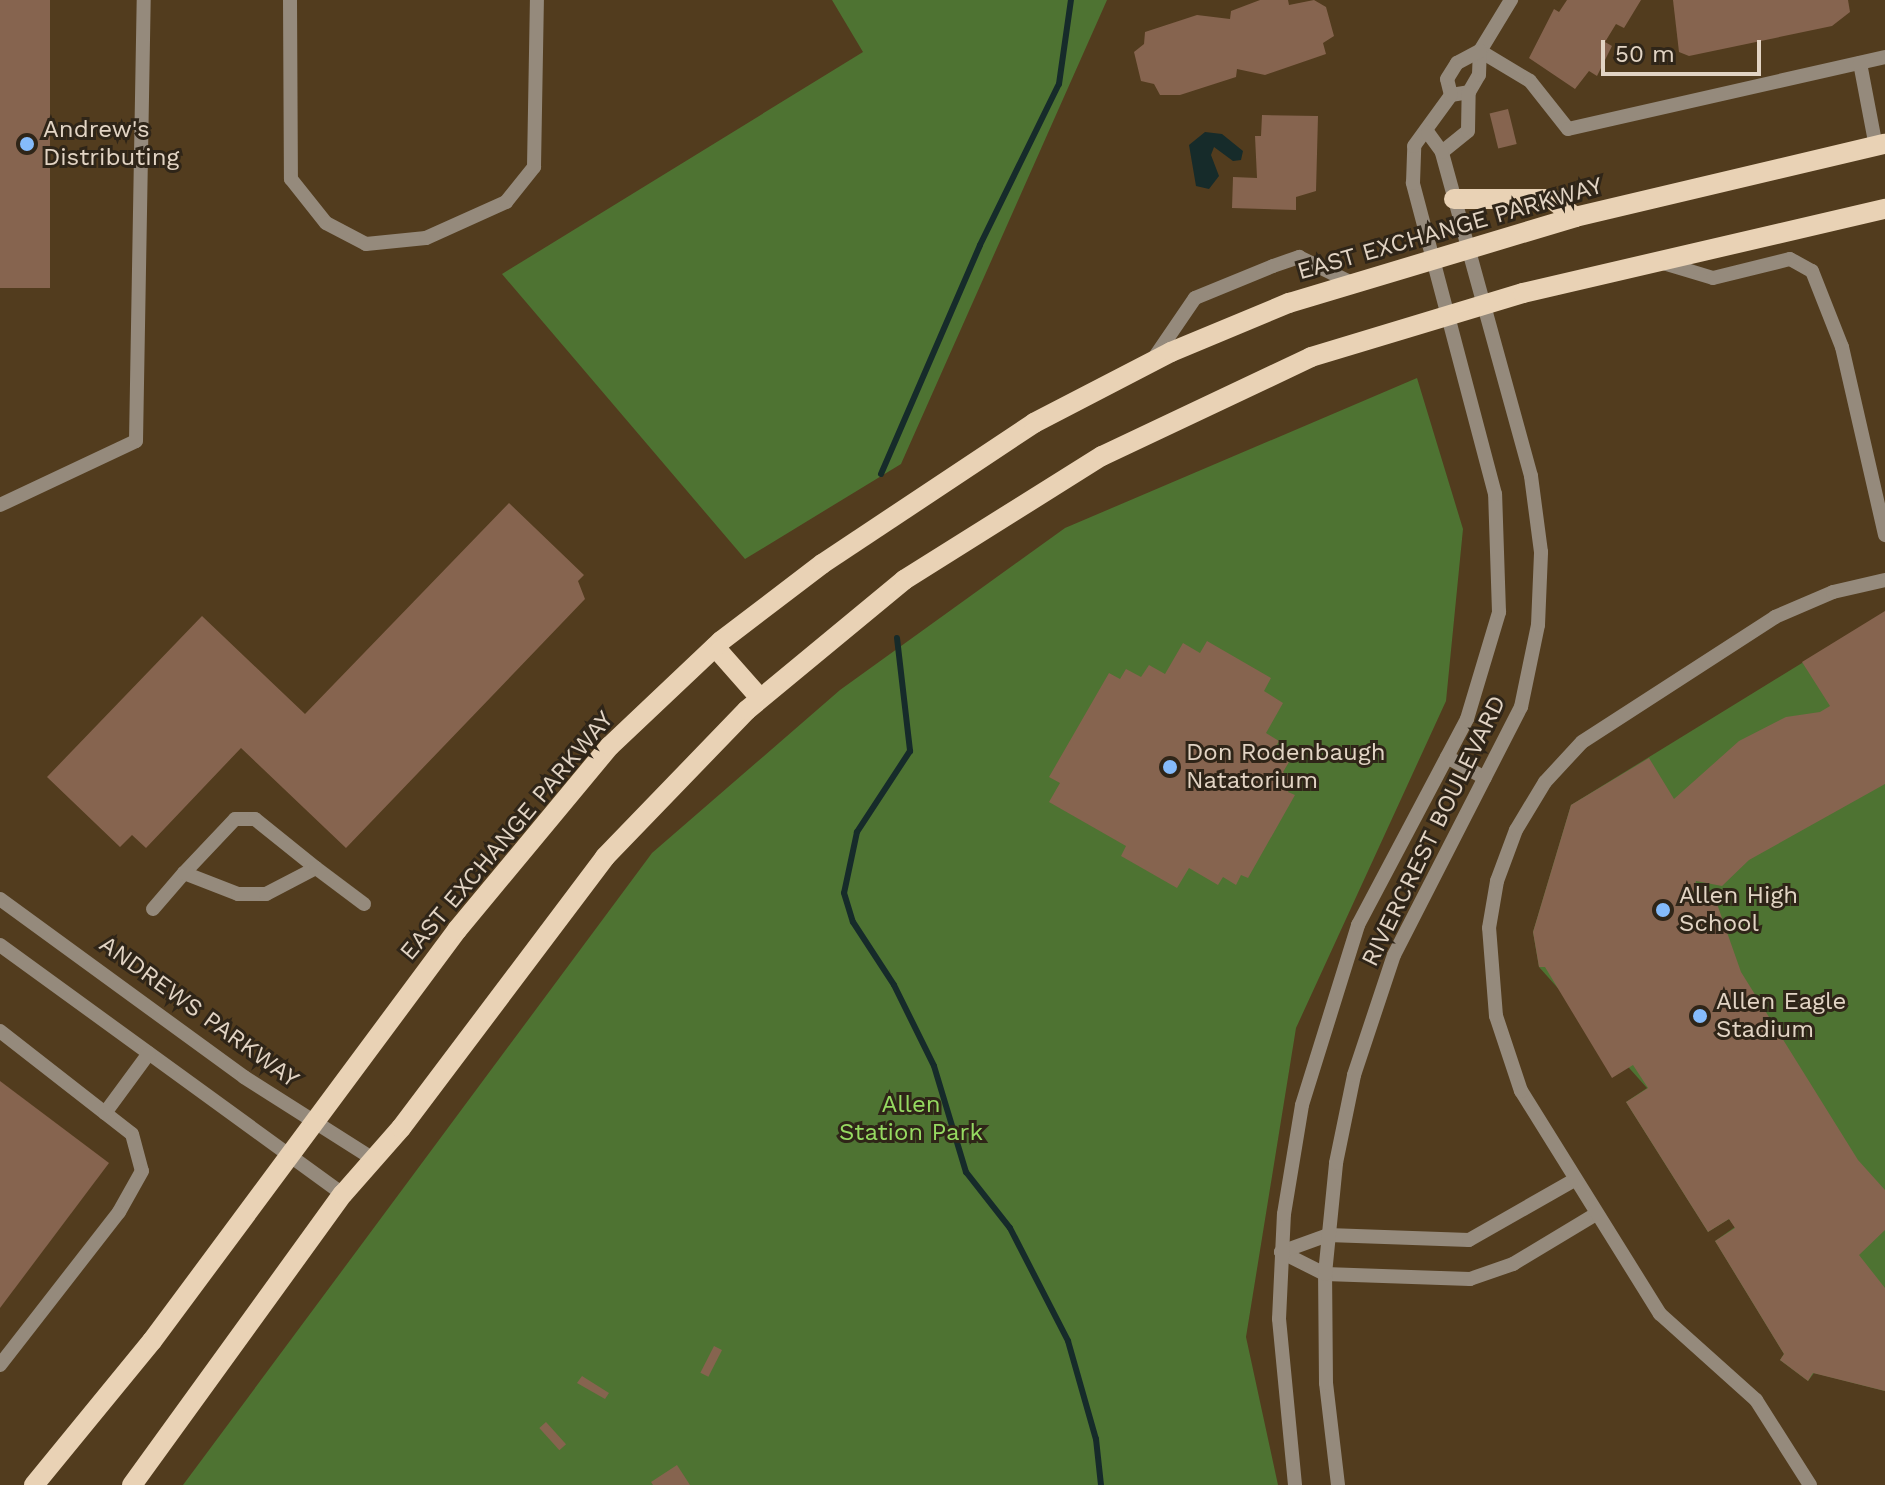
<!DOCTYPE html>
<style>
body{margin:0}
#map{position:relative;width:1885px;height:1485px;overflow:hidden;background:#523c1e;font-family:"Work Sans",sans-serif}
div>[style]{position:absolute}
.green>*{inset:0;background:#4e7332}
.water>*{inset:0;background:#162b2a}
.stream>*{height:6px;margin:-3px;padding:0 3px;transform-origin:3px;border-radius:3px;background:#162b2a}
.building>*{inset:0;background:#86644f;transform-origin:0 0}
.minor>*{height:14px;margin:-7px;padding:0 7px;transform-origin:7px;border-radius:7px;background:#958a7c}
.major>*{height:20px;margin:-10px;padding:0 10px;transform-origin:10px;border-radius:10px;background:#e9d2b5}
.dots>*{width:22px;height:22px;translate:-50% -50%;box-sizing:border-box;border:4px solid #2f2518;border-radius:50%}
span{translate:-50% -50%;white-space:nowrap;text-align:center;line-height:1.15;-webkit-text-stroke:6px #2f2518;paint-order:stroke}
.poi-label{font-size:24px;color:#e2d4c4}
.left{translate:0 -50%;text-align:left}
.street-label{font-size:24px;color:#e2d4c4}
.park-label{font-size:24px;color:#96da61}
.scale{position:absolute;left:1601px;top:40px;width:160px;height:36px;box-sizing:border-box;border:4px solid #e2d4c4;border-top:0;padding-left:10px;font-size:24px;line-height:28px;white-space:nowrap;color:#e2d4c4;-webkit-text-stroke:6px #2f2518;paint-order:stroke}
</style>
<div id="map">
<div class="green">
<div style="clip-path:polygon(832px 0,1107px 0,901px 464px,745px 559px,502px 274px,863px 52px)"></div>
<div style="clip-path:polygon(1417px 378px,1463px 529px,1446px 701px,1296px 1028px,1246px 1337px,1278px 1485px,183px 1485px,652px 853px,840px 690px,1065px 528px)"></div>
<div style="clip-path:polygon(1885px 612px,1885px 1391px,1814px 1373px,1808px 1381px,1780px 1360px,1784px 1354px,1715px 1241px,1735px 1227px,1729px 1219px,1708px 1232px,1626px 1102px,1647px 1088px,1539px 967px,1533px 932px,1571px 805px)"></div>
</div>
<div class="water">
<div style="clip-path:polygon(1205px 132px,1222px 134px,1243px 151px,1241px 160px,1233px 161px,1214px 147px,1211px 155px,1219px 176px,1209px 189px,1196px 186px,1189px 145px)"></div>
</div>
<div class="stream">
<div style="left:881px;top:474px;width:249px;rotate:-66.6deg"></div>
<div style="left:980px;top:245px;width:179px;rotate:-63.9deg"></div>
<div style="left:1059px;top:84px;width:85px;rotate:-81.9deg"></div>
<div style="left:897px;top:638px;width:114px;rotate:83.4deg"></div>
<div style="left:910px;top:751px;width:97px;rotate:123.2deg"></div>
<div style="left:857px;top:832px;width:62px;rotate:102deg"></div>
<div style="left:844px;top:893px;width:30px;rotate:73deg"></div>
<div style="left:853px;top:922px;width:75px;rotate:56.9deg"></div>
<div style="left:894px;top:985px;width:90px;rotate:63.7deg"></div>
<div style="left:934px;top:1066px;width:111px;rotate:73.2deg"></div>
<div style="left:966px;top:1172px;width:71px;rotate:51.8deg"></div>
<div style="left:1010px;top:1228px;width:127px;rotate:62.8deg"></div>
<div style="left:1068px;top:1341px;width:102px;rotate:74.1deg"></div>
<div style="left:1096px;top:1439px;width:46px;rotate:83.8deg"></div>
</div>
<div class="building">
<div style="left:0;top:0;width:50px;height:288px"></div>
<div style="clip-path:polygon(1260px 0,1288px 0,1289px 5px,1314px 0,1326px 7px,1334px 36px,1323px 43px,1326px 54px,1265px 75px,1237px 69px,1236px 77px,1180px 95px,1160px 95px,1154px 84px,1141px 81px,1134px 52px,1144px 44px,1145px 32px,1197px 15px,1230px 19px,1231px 11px)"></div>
<div style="clip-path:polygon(1567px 0,1641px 0,1624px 28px,1616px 24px,1605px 42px,1612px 46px,1597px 76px,1589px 71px,1575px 89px,1529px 58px,1554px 9px,1559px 12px)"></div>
<div style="clip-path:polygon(1673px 0,1848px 0,1850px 12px,1832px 26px,1689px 56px,1679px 52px)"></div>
<div style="left:1508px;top:109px;width:36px;height:19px;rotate:76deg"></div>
<div style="clip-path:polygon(1262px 115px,1318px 116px,1316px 191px,1296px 197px,1296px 210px,1232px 208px,1233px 177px,1257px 178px,1255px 136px,1261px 136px)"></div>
<div style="clip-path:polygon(509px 503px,584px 575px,578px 581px,585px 599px,346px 848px,241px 748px,146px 848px,132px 835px,120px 847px,47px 777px,202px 616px,305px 714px)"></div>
<div style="clip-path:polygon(1885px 611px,1885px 784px,1749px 860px,1722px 886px,1696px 881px,1693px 895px,1716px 901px,1741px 972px,1858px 1160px,1885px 1190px,1885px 1230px,1859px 1255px,1885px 1288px,1885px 1391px,1813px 1373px,1808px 1381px,1780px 1360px,1784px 1354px,1715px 1241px,1735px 1228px,1729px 1219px,1708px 1232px,1626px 1102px,1648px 1088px,1633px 1065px,1612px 1078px,1545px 967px,1539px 967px,1533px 932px,1571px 805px,1649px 758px,1674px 799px,1739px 741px,1786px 717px,1820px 712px,1830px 706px,1802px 662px)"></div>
<div style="clip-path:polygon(1207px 641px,1271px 678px,1264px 691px,1283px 703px,1266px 733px,1279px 741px,1272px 753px,1289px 762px,1283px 772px,1295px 780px,1288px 792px,1295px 795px,1248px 878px,1241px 875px,1236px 885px,1223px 877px,1218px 885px,1189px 868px,1177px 888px,1121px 856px,1126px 846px,1049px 802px,1060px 783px,1049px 777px,1109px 673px,1120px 679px,1126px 669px,1141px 677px,1149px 665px,1165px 674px,1183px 643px,1200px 653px)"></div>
<div style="clip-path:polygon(0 1081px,109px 1163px,0 1308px)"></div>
<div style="left:714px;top:1346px;width:9px;height:30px;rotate:27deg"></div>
<div style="clip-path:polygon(582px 1376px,609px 1393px,605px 1399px,577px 1383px)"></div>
<div style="left:546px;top:1422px;width:30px;height:9px;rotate:48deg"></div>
<div style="clip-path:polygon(677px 1465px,690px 1485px,653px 1485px,651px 1482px)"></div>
</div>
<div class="minor">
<div style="left:290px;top:0;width:179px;rotate:89.7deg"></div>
<div style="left:291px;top:179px;width:56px;rotate:51.5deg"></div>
<div style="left:326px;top:223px;width:45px;rotate:27.7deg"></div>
<div style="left:366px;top:244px;width:60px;rotate:-5.7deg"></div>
<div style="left:426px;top:238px;width:88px;rotate:-24.2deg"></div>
<div style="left:506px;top:202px;width:45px;rotate:-51.3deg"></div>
<div style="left:534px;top:167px;width:167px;rotate:-89deg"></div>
<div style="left:1480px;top:51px;width:58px;rotate:31deg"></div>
<div style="left:1530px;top:81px;width:61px;rotate:51.6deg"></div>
<div style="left:1568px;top:129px;width:325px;rotate:-12.8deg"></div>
<div style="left:1860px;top:63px;width:86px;rotate:79.2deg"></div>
<div style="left:1451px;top:95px;width:18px;rotate:-9deg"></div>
<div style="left:1469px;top:92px;width:20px;rotate:-60deg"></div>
<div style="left:1479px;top:75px;width:24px;rotate:-88deg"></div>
<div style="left:1480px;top:51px;width:60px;rotate:-58.7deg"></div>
<div style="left:1442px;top:152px;width:33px;rotate:-39deg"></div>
<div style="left:1468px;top:131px;width:39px;rotate:-89deg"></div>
<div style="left:1660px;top:262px;width:55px;rotate:16.8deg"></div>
<div style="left:1713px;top:278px;width:79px;rotate:-13.9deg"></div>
<div style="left:1790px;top:259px;width:25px;rotate:29deg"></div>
<div style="left:1812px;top:271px;width:82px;rotate:68.5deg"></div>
<div style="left:1842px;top:347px;width:193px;rotate:77.1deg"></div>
<div style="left:1152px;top:361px;width:76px;rotate:-55.7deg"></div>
<div style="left:1195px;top:298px;width:84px;rotate:-22.3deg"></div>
<div style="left:1273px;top:266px;width:28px;rotate:-19deg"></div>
<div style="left:1299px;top:257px;width:55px;rotate:26.1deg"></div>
<div style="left:0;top:505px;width:150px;rotate:-25.2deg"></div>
<div style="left:136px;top:441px;width:441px;rotate:-89deg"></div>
<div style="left:1447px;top:757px;width:43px;rotate:28.9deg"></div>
<div style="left:184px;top:873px;width:74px;rotate:-46.6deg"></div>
<div style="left:235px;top:819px;width:20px"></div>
<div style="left:255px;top:819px;width:78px;rotate:38.8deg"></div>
<div style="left:0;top:899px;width:302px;rotate:36.1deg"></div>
<div style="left:244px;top:1077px;width:153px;rotate:32.4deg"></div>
<div style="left:153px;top:909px;width:48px;rotate:-49.3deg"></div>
<div style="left:184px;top:873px;width:58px;rotate:21.3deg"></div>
<div style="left:238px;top:894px;width:28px"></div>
<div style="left:266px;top:894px;width:56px;rotate:-27.5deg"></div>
<div style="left:316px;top:868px;width:60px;rotate:36.9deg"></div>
<div style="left:0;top:945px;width:424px;rotate:36deg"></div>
<div style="left:0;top:1031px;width:167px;rotate:38deg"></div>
<div style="left:132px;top:1134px;width:38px;rotate:75deg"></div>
<div style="left:142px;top:1171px;width:47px;rotate:119.3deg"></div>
<div style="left:119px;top:1212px;width:194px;rotate:127.9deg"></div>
<div style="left:105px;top:1113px;width:74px;rotate:-53.7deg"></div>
<div style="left:1281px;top:1252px;width:49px;rotate:26.6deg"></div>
<div style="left:1325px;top:1274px;width:145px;rotate:2deg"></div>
<div style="left:1470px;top:1279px;width:46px;rotate:-19.2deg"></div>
<div style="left:1513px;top:1264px;width:97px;rotate:-31.1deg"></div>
<div style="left:1281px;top:1252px;width:50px;rotate:-19.9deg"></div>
<div style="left:1328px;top:1235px;width:141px;rotate:2deg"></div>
<div style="left:1469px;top:1240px;width:121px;rotate:-29.7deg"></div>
<div style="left:1295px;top:1485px;width:167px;rotate:-95.5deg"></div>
<div style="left:1279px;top:1319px;width:105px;rotate:-87.3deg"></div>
<div style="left:1284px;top:1214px;width:110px;rotate:-80.6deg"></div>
<div style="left:1302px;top:1105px;width:189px;rotate:-72.7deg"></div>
<div style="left:1358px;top:925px;width:233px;rotate:-62.1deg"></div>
<div style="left:1467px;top:719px;width:112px;rotate:-73.3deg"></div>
<div style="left:1499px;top:612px;width:118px;rotate:-91.9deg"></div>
<div style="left:1495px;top:494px;width:322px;rotate:-104.8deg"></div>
<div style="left:1413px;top:183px;width:37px;rotate:-88deg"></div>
<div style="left:1414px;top:146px;width:63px;rotate:-54deg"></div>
<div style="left:1451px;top:95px;width:16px;rotate:-104deg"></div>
<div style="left:1447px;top:79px;width:19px;rotate:-58deg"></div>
<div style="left:1457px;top:63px;width:26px;rotate:-28deg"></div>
<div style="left:1338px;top:1485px;width:103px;rotate:-96.7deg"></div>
<div style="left:1326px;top:1383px;width:109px;rotate:-90.5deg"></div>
<div style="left:1325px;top:1274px;width:112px;rotate:-84.3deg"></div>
<div style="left:1336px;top:1163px;width:90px;rotate:-78.4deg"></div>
<div style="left:1354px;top:1075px;width:126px;rotate:-71.6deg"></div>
<div style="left:1394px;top:955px;width:279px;rotate:-62.9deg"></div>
<div style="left:1521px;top:707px;width:84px;rotate:-78.3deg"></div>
<div style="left:1538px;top:625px;width:73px;rotate:-87.6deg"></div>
<div style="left:1541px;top:552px;width:77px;rotate:-97.5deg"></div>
<div style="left:1531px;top:476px;width:336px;rotate:-105.4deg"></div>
<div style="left:1442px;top:152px;width:24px;rotate:-126deg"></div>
<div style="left:1810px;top:1485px;width:101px;rotate:-122.4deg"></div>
<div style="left:1756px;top:1400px;width:129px;rotate:-138.1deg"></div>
<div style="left:1660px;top:1314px;width:263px;rotate:-121.9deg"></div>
<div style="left:1521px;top:1091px;width:79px;rotate:-108.4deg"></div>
<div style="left:1496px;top:1016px;width:88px;rotate:-94.5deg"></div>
<div style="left:1489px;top:928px;width:48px;rotate:-80.3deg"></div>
<div style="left:1497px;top:881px;width:54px;rotate:-69.6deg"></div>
<div style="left:1516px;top:830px;width:56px;rotate:-58.9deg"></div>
<div style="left:1545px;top:782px;width:54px;rotate:-47.2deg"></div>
<div style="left:1582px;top:742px;width:230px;rotate:-32.9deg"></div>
<div style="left:1775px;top:617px;width:63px;rotate:-23.3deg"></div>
<div style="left:1833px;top:592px;width:53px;rotate:-13deg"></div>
</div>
<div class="major">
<div style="left:1454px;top:199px;width:98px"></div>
<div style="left:1552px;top:199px;width:29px;rotate:38deg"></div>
<div style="left:715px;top:647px;width:68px;rotate:48.6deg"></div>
<div style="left:34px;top:1485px;width:186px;rotate:-50.7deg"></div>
<div style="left:152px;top:1341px;width:512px;rotate:-53.42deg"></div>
<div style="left:457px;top:930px;width:239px;rotate:-50.3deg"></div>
<div style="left:610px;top:746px;width:153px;rotate:-43.4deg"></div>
<div style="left:721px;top:641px;width:127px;rotate:-37.3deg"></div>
<div style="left:822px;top:564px;width:255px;rotate:-33.6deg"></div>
<div style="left:1034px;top:423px;width:154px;rotate:-27.4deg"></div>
<div style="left:1171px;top:352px;width:128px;rotate:-22.6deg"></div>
<div style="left:1289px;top:303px;width:299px;rotate:-16.7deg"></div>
<div style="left:1575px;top:217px;width:318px;rotate:-13.3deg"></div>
<div style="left:132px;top:1485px;width:359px;rotate:-54.1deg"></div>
<div style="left:343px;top:1194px;width:88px;rotate:-48.7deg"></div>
<div style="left:401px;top:1128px;width:339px;rotate:-53deg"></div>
<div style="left:605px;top:857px;width:204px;rotate:-46deg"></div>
<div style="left:747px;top:710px;width:204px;rotate:-39.6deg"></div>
<div style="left:904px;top:580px;width:234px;rotate:-32.1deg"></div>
<div style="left:1102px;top:456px;width:231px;rotate:-25.3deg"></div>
<div style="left:1311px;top:357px;width:221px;rotate:-16.8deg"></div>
<div style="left:1523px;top:293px;width:372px;rotate:-13.1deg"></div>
</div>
<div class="dots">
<div style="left:27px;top:144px;background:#85bbfb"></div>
<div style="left:1170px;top:767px;background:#85bbfb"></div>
<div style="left:1663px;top:910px;background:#85bbfb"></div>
<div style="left:1700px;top:1016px;background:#85bbfb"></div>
</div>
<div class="poi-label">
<span class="left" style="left:43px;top:144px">Andrew's<br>Distributing</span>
<span class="left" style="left:1186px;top:767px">Don Rodenbaugh<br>Natatorium</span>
<span class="left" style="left:1679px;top:910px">Allen High<br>School</span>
<span class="left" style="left:1716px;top:1016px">Allen Eagle<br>Stadium</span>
</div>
<div class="street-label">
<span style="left:1450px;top:229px;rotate:-16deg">EAST EXCHANGE PARKWAY</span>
<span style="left:1434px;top:831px;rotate:-64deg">RIVERCREST BOULEVARD</span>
<span style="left:507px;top:836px;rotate:-50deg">EAST EXCHANGE PARKWAY</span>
<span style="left:199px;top:1012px;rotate:36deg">ANDREWS PARKWAY</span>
</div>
<div class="park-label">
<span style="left:911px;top:1119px">Allen<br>Station Park</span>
</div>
<div class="scale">50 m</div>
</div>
